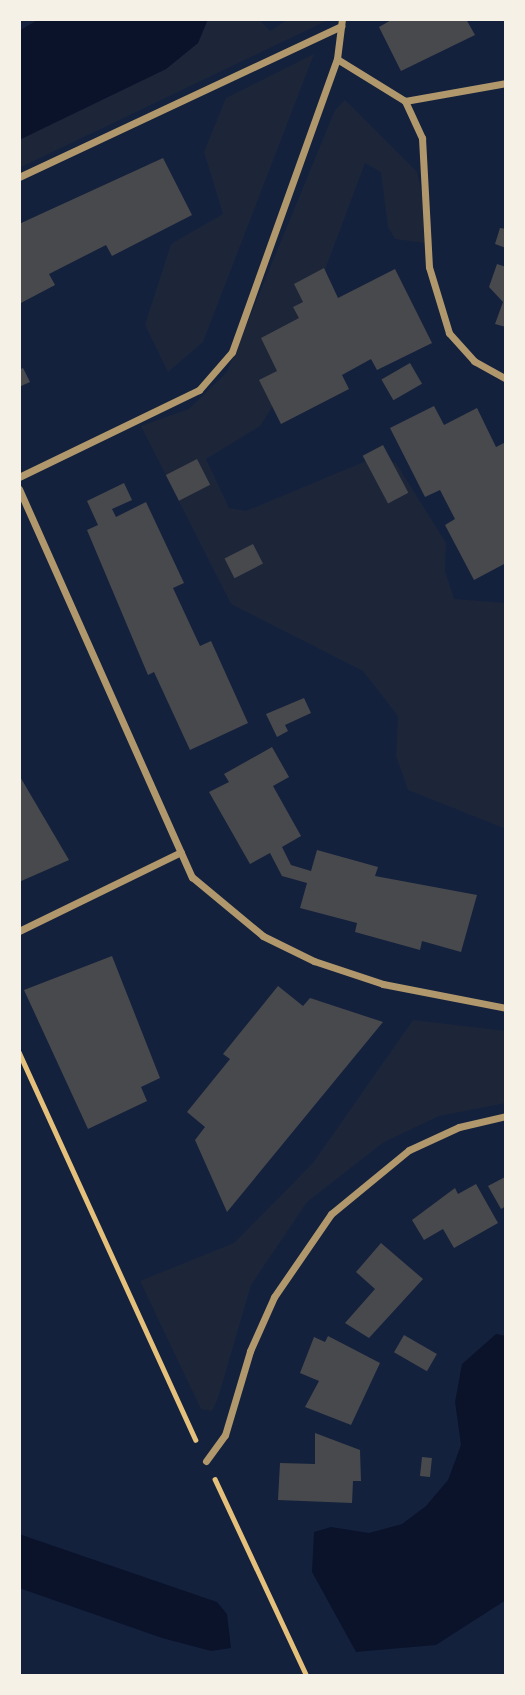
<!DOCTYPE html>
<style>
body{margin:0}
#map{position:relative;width:525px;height:1695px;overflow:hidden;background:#14213d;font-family:Signika,sans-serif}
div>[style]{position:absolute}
.green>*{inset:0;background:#1d2539}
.water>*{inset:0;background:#0b132b}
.building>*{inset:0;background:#48494c;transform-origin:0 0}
.path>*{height:4.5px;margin:-2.25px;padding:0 2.25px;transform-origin:2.25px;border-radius:2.25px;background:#e5c07b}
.minor>*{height:7px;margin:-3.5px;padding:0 3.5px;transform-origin:3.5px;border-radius:3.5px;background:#b1986c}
span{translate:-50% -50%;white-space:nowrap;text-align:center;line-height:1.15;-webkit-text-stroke:5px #f6f1e7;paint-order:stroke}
.frame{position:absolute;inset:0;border:21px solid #f6f1e7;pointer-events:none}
</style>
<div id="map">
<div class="green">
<div style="clip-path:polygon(208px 19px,259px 19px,270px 31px,289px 19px,330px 19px,19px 168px,19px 140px,166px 69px,198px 43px)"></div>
<div style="clip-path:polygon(314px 54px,203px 342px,168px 372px,145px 325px,171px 244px,223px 214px,204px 152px,226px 98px)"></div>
<div style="clip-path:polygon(345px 100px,417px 172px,433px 244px,395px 239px,388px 227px,381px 172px,365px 163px,276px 401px,260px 426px,206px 459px,229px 508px,246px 511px,378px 456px,396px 463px,446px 543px,445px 571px,454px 599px,506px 603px,506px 829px,408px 790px,396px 756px,398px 716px,363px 671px,231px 604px,141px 426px,189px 409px,227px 372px,335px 110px)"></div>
<div style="clip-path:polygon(413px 1020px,506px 1031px,506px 1103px,439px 1116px,384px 1142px,307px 1202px,251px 1285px,218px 1398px,212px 1411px,201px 1409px,140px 1281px,234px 1243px,313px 1163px)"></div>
</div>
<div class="water">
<div style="clip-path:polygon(39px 19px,208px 19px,198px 43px,166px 69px,19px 140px,19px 31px)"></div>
<div style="clip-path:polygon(496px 1334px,506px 1336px,506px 1600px,436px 1645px,356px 1652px,312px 1572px,314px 1532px,331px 1527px,369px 1533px,402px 1524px,426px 1506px,448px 1480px,461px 1445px,455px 1402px,462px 1364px)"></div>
<div style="clip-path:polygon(19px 1534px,217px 1602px,227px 1614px,231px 1648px,211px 1651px,162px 1638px,19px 1588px)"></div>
</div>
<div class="building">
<div style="clip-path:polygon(393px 19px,466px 19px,475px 35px,401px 71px,379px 27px)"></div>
<div style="clip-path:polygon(163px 158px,192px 215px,112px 256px,106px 245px,49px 274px,55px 285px,19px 304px,19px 224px)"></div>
<div style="clip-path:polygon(500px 228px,506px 229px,506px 248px,495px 244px)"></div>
<div style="clip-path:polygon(497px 264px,506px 267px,506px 327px,495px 324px,503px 302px,489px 287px)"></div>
<div style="clip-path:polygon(324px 268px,338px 298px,395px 269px,432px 343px,377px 370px,371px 359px,342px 375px,349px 389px,281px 424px,259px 380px,277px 371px,261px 338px,299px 318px,293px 307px,303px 302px,294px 284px)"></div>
<div style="left:410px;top:363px;width:24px;height:33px;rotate:60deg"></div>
<div style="clip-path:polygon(23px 368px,30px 382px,19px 387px,19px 370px)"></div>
<div style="clip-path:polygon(434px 406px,444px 425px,477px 408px,496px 447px,506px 442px,506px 563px,474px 580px,445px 525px,455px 519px,440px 490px,425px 497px,390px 428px)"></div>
<div style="left:383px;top:445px;width:54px;height:23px;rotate:62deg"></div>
<div style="left:197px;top:459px;width:29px;height:35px;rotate:63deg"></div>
<div style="clip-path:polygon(124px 483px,132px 500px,112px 509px,116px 517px,146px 502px,184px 583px,173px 588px,200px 646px,211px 641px,248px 723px,190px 750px,154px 672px,148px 675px,87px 530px,98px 525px,87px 501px)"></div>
<div style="left:253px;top:544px;width:22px;height:32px;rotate:63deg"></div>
<div style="clip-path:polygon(304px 698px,311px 713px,285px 725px,288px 731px,277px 737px,266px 714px)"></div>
<div style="clip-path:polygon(272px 747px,289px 777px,273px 786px,301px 836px,282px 847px,291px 865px,311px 871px,317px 850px,378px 867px,375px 876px,477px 895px,461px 952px,422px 941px,420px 950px,355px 932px,357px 923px,300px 908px,307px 883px,282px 876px,270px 853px,250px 864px,209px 792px,229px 782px,224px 774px)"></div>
<div style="clip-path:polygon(19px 775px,69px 860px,19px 882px)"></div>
<div style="clip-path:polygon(112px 956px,160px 1078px,141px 1087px,147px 1101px,88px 1129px,24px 990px)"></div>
<div style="clip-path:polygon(278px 986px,303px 1006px,310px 998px,383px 1022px,227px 1212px,195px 1140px,205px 1127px,187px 1112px,230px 1059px,223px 1054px)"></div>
<div style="clip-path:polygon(505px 1177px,506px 1206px,501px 1209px,488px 1186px)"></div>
<div style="clip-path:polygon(476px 1184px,498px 1223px,454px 1248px,443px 1229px,424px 1240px,412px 1220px,455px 1188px,458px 1194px)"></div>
<div style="clip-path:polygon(381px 1243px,423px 1279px,369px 1338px,345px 1323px,375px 1289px,356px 1272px)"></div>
<div style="left:404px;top:1335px;width:38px;height:20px;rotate:30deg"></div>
<div style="clip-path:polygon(328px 1336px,380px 1363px,351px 1425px,305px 1407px,319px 1381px,300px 1373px,314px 1337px,325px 1342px)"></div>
<div style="clip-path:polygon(315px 1433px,360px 1450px,361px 1481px,353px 1481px,352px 1503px,278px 1500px,280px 1463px,315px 1464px)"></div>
<div style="left:422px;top:1457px;width:10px;height:19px;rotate:6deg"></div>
</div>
<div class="path">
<div style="left:19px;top:1052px;width:426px;rotate:65.5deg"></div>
<div style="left:215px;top:1479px;width:217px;rotate:65deg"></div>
</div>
<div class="minor">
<div style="left:337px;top:59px;width:80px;rotate:31.7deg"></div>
<div style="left:405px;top:101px;width:41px;rotate:65.3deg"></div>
<div style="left:422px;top:138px;width:129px;rotate:86.9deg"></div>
<div style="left:429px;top:267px;width:69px;rotate:73.1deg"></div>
<div style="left:449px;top:333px;width:38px;rotate:48deg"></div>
<div style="left:474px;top:361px;width:37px;rotate:29deg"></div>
<div style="left:405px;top:101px;width:103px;rotate:-10.1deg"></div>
<div style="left:19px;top:177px;width:356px;rotate:-25.1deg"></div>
<div style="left:19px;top:477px;width:200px;rotate:-25.8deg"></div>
<div style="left:199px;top:390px;width:50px;rotate:-49deg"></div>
<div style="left:232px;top:352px;width:311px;rotate:-70.3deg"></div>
<div style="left:337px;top:59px;width:40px;rotate:-82.9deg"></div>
<div style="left:19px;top:489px;width:425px;rotate:66deg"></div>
<div style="left:192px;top:877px;width:92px;rotate:39.7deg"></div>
<div style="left:263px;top:936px;width:57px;rotate:26.1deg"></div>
<div style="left:314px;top:961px;width:73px;rotate:18.4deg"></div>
<div style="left:383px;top:984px;width:125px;rotate:11deg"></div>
<div style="left:19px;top:931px;width:180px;rotate:-26deg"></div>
<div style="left:206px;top:1461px;width:32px;rotate:-54deg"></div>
<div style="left:225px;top:1435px;width:88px;rotate:-73.4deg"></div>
<div style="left:250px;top:1351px;width:59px;rotate:-66deg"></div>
<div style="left:274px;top:1297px;width:101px;rotate:-55.5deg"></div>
<div style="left:331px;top:1214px;width:101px;rotate:-39.4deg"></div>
<div style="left:409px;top:1150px;width:55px;rotate:-24.7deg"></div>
<div style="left:459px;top:1127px;width:48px;rotate:-13.2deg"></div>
</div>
<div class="frame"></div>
</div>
